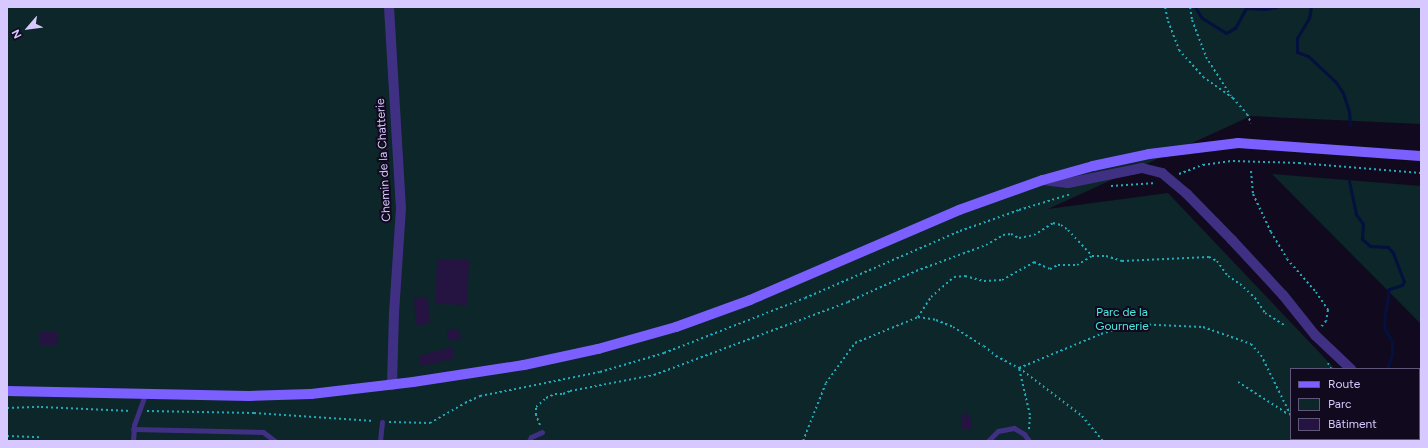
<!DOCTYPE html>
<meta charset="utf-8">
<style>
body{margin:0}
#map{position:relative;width:1428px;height:448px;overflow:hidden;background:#110a1f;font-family:Figtree,sans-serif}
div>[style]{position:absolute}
.green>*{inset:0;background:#0d2629}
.stream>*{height:3px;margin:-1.5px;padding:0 1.5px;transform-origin:1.5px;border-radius:1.5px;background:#04103e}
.building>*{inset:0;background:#251442;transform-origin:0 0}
.path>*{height:2px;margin-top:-1px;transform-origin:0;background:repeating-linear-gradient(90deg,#21abba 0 2px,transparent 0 5px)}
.lane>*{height:5px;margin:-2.5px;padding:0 2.5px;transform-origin:2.5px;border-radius:2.5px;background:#403083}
.street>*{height:10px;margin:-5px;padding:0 5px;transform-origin:5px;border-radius:5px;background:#403083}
.secondary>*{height:10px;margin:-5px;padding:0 5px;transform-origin:5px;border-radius:5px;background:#7c5fff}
span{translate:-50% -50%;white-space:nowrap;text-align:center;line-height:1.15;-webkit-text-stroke:4px #110a1f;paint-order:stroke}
.street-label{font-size:12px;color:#d7c8ff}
.park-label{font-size:12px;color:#49eadb}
.frame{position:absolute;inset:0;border:8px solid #d7c8ff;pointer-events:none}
.legend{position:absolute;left:1290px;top:368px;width:130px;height:72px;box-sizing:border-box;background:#110a1f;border:1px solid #605679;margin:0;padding:5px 7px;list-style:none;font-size:12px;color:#d7c8ff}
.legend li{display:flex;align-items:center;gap:8px;height:20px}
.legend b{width:20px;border:1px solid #605679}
.north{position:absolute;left:8px;top:8px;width:40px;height:40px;-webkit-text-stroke:3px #110a1f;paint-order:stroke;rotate:242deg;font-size:11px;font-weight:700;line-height:16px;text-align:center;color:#d7c8ff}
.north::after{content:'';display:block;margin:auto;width:14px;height:18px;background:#d7c8ff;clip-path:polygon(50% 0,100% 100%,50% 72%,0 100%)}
</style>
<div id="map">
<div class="green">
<div style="clip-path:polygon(7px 7px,1421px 7px,1421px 124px,1251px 116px,1048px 209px,1168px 193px,1335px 369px,1291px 369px,1291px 439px,1364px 439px,1364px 441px,7px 441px)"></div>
<div style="clip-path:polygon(1272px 174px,1421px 186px,1421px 324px)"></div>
<div style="clip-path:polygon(1419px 386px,1421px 387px,1421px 441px,1370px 441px,1370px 439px,1419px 439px)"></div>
</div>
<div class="stream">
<div style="left:1195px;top:7px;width:13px;rotate:58deg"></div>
<div style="left:1202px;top:18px;width:28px;rotate:32deg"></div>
<div style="left:1226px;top:33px;width:10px;rotate:-29deg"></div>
<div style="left:1235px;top:28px;width:23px;rotate:-61deg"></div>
<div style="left:1246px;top:8px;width:19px;rotate:3deg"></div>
<div style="left:1265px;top:9px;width:12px;rotate:-9deg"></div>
<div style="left:1311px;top:7px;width:11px;rotate:100deg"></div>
<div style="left:1309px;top:18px;width:23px;rotate:121deg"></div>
<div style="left:1297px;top:38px;width:14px;rotate:90deg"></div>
<div style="left:1297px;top:52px;width:12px;rotate:20deg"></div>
<div style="left:1308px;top:56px;width:37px;rotate:43deg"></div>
<div style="left:1335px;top:81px;width:14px;rotate:56deg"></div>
<div style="left:1343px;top:93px;width:19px;rotate:72deg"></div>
<div style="left:1349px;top:111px;width:14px;rotate:86deg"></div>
<div style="left:1349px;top:181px;width:34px;rotate:78deg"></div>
<div style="left:1356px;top:214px;width:12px;rotate:55deg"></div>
<div style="left:1363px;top:224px;width:15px;rotate:94deg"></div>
<div style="left:1362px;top:239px;width:11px;rotate:41deg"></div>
<div style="left:1370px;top:246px;width:18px;rotate:3deg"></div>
<div style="left:1388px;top:247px;width:8px;rotate:50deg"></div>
<div style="left:1393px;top:253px;width:30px;rotate:69deg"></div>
<div style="left:1404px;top:281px;width:4px;rotate:117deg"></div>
<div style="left:1402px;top:285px;width:14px;rotate:163deg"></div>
<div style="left:1389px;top:289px;width:31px;rotate:99deg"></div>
<div style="left:1384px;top:320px;width:9px;rotate:84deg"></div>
<div style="left:1385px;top:329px;width:14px;rotate:60deg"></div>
<div style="left:1392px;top:341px;width:13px;rotate:90deg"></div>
<div style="left:1392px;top:354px;width:16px;rotate:108deg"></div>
<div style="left:1362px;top:441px;width:2px;rotate:-90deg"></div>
</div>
<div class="building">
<div style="left:437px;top:259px;width:32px;height:45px;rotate:2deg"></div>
<div style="left:428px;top:297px;width:27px;height:14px;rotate:86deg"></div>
<div style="clip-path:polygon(459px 329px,461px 339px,448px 341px,447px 330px)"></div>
<div style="left:40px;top:332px;width:18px;height:13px"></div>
<div style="left:452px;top:347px;width:11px;height:35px;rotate:75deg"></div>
<div style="clip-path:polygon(965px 411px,971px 419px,971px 430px,961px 430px,961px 419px)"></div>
</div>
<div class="path">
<div style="left:1165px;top:7px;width:14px;rotate:78deg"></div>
<div style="left:1168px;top:21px;width:31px;rotate:69deg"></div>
<div style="left:1179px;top:50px;width:36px;rotate:48deg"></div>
<div style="left:1203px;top:77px;width:37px;rotate:35deg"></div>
<div style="left:1233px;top:98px;width:21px;rotate:49deg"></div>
<div style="left:1247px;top:114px;width:10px;rotate:66deg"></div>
<div style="left:1190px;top:7px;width:13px;rotate:81deg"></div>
<div style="left:1192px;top:20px;width:40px;rotate:69deg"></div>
<div style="left:1206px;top:57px;width:46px;rotate:57.3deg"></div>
<div style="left:1251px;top:171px;width:23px;rotate:85deg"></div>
<div style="left:1253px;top:194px;width:42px;rotate:64.7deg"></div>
<div style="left:1271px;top:232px;width:31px;rotate:59deg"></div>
<div style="left:1287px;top:259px;width:44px;rotate:48.7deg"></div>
<div style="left:1316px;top:292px;width:22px;rotate:56deg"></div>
<div style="left:1328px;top:310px;width:11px;rotate:100deg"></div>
<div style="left:1326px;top:321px;width:8px;rotate:130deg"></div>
<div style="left:1179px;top:174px;width:26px;rotate:-21deg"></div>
<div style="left:1203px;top:165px;width:30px;rotate:-8deg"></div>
<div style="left:1233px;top:161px;width:66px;rotate:1.7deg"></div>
<div style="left:1299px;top:163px;width:122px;rotate:4.7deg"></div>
<div style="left:1111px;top:186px;width:45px;rotate:-3.8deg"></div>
<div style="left:918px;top:317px;width:24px;rotate:-57deg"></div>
<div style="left:931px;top:297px;width:30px;rotate:-41deg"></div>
<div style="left:954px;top:277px;width:11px;rotate:-5deg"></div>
<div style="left:965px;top:276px;width:20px;rotate:15deg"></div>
<div style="left:984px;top:281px;width:18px;rotate:-3deg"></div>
<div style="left:1002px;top:280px;width:37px;rotate:-29deg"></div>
<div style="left:1034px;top:262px;width:17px;rotate:24deg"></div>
<div style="left:1050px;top:269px;width:9px;rotate:-27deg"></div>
<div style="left:1058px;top:265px;width:19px"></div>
<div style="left:1077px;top:265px;width:17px;rotate:-31deg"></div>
<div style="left:1328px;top:363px;width:7px;rotate:63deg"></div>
<div style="left:1238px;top:382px;width:59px;rotate:32.6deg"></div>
<div style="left:7px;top:408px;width:34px;rotate:-2deg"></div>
<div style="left:41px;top:407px;width:90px;rotate:2.5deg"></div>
<div style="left:147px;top:411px;width:107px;rotate:1.1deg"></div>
<div style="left:254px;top:413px;width:120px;rotate:3.8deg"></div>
<div style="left:389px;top:422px;width:41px;rotate:1.4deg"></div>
<div style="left:430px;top:423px;width:40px;rotate:-29.7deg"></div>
<div style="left:465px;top:403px;width:17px;rotate:-25deg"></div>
<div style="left:480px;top:396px;width:122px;rotate:-11.3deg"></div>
<div style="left:600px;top:372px;width:67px;rotate:-16.5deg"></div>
<div style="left:664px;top:353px;width:151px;rotate:-21.3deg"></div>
<div style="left:805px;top:298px;width:169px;rotate:-23.4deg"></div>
<div style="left:960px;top:231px;width:63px;rotate:-19.6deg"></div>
<div style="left:1019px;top:210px;width:54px;rotate:-17.1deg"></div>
<div style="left:540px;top:425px;width:11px;rotate:-112deg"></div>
<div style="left:536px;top:415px;width:8px;rotate:-90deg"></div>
<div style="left:536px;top:407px;width:13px;rotate:-42deg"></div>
<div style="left:546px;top:398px;width:10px;rotate:-24deg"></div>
<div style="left:555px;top:394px;width:8px"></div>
<div style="left:563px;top:394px;width:8px;rotate:-23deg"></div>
<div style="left:570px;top:391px;width:86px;rotate:-10.8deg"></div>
<div style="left:654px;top:375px;width:207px;rotate:-20.6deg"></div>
<div style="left:848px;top:302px;width:75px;rotate:-24.5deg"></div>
<div style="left:916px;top:271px;width:75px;rotate:-20.4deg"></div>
<div style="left:986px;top:245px;width:20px;rotate:-30deg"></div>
<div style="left:1003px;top:235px;width:8px;rotate:-7deg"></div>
<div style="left:1011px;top:234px;width:9px;rotate:27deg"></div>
<div style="left:1019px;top:238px;width:15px;rotate:-11deg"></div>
<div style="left:1034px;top:235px;width:22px;rotate:-32deg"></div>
<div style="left:1053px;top:223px;width:8px;rotate:14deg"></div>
<div style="left:1061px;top:225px;width:9px;rotate:36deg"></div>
<div style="left:1068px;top:230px;width:35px;rotate:47deg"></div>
<div style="left:1092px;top:256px;width:14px"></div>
<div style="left:1106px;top:256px;width:17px;rotate:17deg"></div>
<div style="left:1122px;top:261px;width:87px;rotate:-2.6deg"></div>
<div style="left:1209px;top:257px;width:9px;rotate:27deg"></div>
<div style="left:1217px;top:261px;width:19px;rotate:54deg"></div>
<div style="left:1228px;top:276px;width:14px;rotate:34deg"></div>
<div style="left:1240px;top:284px;width:21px;rotate:43deg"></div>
<div style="left:1255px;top:298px;width:18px;rotate:56deg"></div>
<div style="left:1265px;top:313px;width:25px;rotate:32deg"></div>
<div style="left:1029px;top:429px;width:14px;rotate:-86deg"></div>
<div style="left:1030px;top:415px;width:48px;rotate:-103.2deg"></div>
<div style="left:1019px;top:368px;width:89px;rotate:-22.5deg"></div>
<div style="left:1101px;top:334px;width:34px;rotate:-17deg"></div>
<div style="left:1134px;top:324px;width:69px;rotate:2.5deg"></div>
<div style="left:1203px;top:327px;width:51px;rotate:19.5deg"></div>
<div style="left:1251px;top:344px;width:15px;rotate:48deg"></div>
<div style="left:1261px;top:355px;width:68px;rotate:63.8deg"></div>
<div style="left:7px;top:436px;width:34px;rotate:2deg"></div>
<div style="left:1319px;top:439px;width:3px;rotate:45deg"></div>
<div style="left:1343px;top:439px;width:2px;rotate:63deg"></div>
<div style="left:803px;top:441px;width:62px;rotate:-68.4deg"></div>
<div style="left:826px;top:383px;width:49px;rotate:-54.1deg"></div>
<div style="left:855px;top:343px;width:68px;rotate:-22.4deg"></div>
<div style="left:918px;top:317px;width:18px;rotate:9deg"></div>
<div style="left:936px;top:320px;width:18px;rotate:22deg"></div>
<div style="left:953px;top:327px;width:36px;rotate:32deg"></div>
<div style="left:984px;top:346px;width:16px;rotate:40deg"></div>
<div style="left:996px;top:356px;width:26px;rotate:28deg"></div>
<div style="left:1019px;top:368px;width:79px;rotate:37.3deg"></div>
<div style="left:1082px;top:416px;width:33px;rotate:50deg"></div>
</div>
<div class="lane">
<div style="left:133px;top:429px;width:130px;rotate:1.3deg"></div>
<div style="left:263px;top:432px;width:15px;rotate:37deg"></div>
<div style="left:133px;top:441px;width:16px;rotate:-86deg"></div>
<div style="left:134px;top:425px;width:33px;rotate:-70deg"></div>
<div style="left:380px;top:441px;width:19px;rotate:-84deg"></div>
<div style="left:529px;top:441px;width:4px;rotate:-63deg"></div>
<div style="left:531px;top:437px;width:12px;rotate:-24deg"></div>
<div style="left:988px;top:441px;width:14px;rotate:-45deg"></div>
<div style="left:998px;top:431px;width:16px;rotate:-11deg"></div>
<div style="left:1014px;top:428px;width:12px;rotate:31deg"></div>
<div style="left:1024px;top:434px;width:9px;rotate:54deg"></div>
</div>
<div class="street">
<div style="left:389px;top:7px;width:201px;rotate:86.6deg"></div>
<div style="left:401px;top:208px;width:105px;rotate:93.8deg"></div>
<div style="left:394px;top:313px;width:72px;rotate:91.6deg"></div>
<div style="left:1043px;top:180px;width:25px;rotate:7deg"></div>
<div style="left:1068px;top:183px;width:76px;rotate:-11.5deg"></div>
<div style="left:1142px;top:168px;width:21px;rotate:14deg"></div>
<div style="left:1162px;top:173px;width:33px;rotate:40deg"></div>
<div style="left:1187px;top:194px;width:64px;rotate:45.6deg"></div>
<div style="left:1232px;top:240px;width:75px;rotate:47.2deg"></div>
<div style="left:1283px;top:295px;width:51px;rotate:51.3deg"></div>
<div style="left:1315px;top:335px;width:50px;rotate:43.4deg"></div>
<div style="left:1419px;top:426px;width:2px;rotate:27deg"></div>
</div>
<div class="secondary">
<div style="left:7px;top:391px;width:242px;rotate:1.2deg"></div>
<div style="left:249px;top:396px;width:62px;rotate:-1.8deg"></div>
<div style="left:311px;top:394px;width:103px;rotate:-6.7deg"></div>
<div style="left:413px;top:382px;width:112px;rotate:-8.7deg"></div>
<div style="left:524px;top:365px;width:76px;rotate:-12.2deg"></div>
<div style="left:598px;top:349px;width:81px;rotate:-15.8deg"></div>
<div style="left:676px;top:327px;width:79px;rotate:-20deg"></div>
<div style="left:750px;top:300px;width:228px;rotate:-23.3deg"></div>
<div style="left:959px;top:210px;width:89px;rotate:-19.7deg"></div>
<div style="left:1043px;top:180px;width:52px;rotate:-15.6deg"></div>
<div style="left:1093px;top:166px;width:57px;rotate:-12.1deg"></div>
<div style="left:1149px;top:154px;width:90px;rotate:-7deg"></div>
<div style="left:1238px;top:143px;width:183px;rotate:4.1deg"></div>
</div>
<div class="street-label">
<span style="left:384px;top:160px;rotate:-93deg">Chemin de la Chatterie</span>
</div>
<div class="park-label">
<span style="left:1122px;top:320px">Parc de la<br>Gournerie</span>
</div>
<div class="frame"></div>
<ul class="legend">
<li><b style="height:5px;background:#7c5fff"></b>Route</li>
<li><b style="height:11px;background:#0d2629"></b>Parc</li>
<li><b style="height:11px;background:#251442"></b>Bâtiment</li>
</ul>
<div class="north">N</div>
</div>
